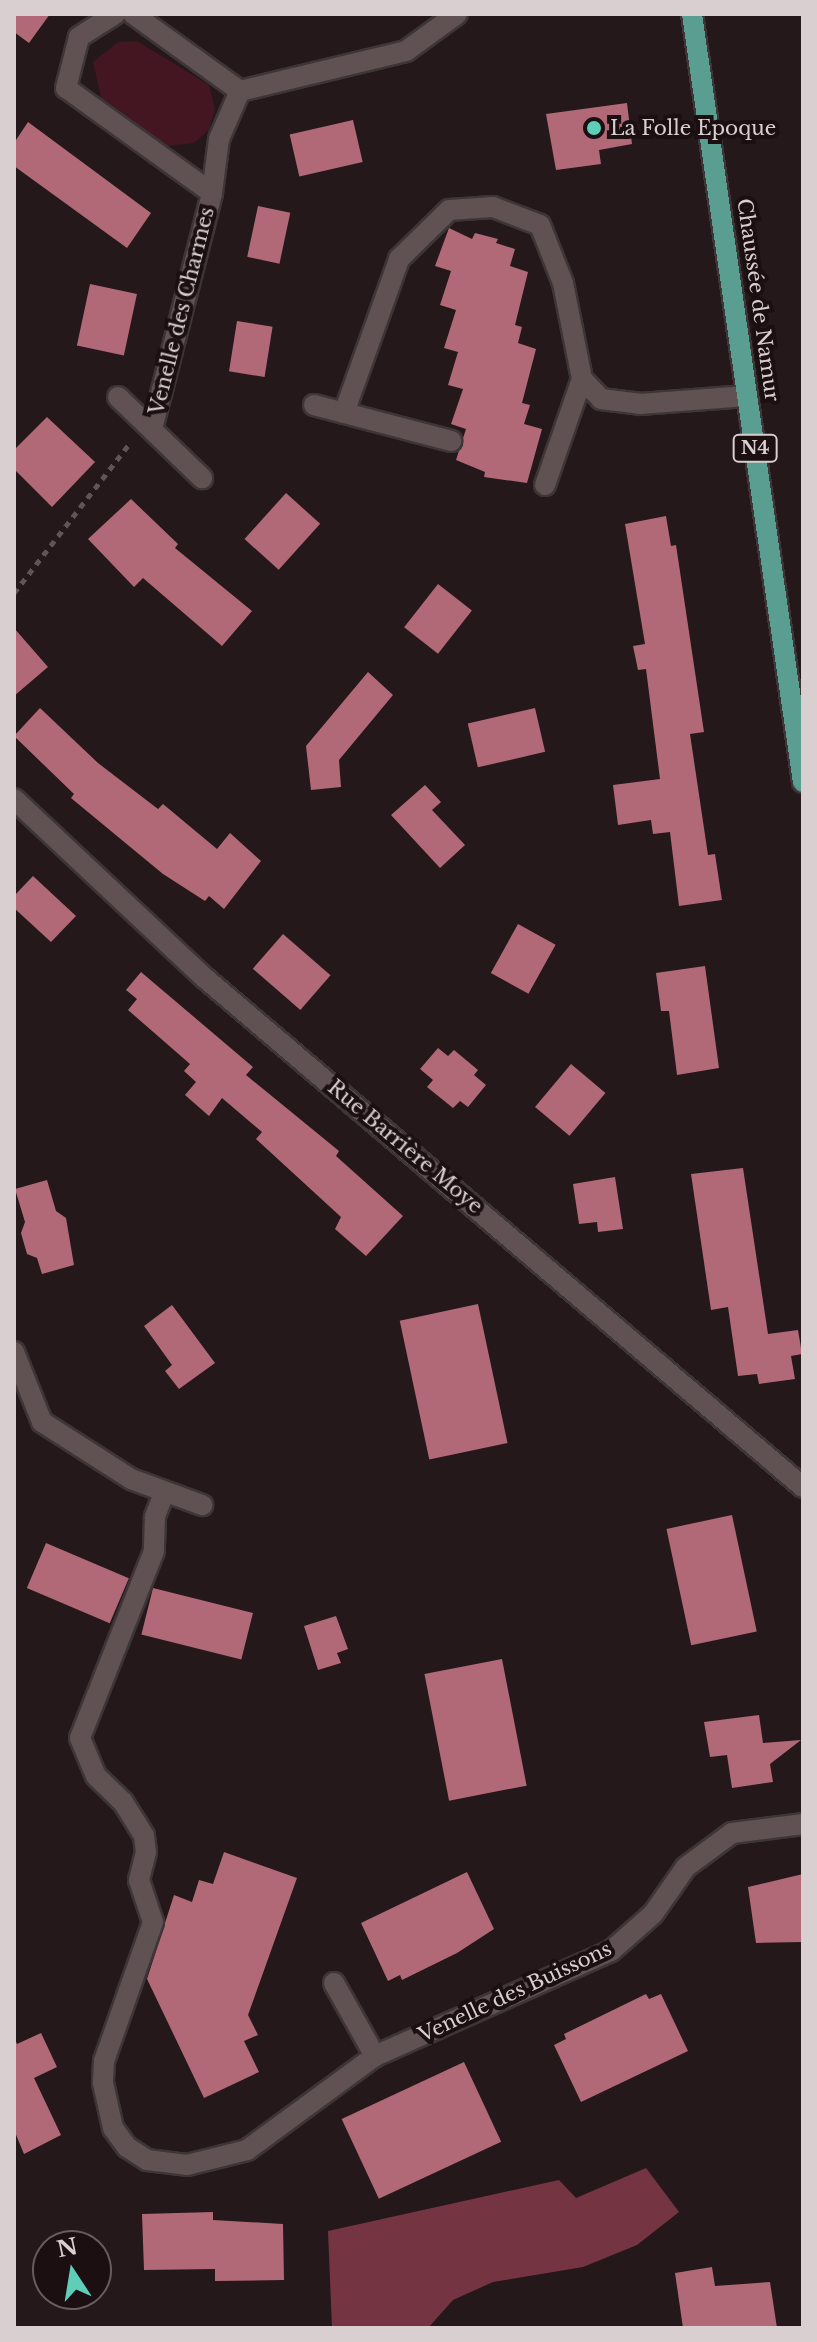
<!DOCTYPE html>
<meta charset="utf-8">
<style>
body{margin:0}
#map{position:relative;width:817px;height:2342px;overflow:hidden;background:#24181a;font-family:"Libre Baskerville",serif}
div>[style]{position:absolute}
.green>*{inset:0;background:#441622}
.forest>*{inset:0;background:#753442}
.building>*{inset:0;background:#b16977;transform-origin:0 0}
.path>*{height:5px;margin-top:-2.5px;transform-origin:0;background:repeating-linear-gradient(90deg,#605456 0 6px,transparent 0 12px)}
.roads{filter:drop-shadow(2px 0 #3e3536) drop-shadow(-2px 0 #3e3536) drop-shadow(0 2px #3e3536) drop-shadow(0 -2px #3e3536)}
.minor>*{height:20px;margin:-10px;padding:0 10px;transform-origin:10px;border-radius:10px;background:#605153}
.major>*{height:20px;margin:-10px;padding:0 10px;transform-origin:10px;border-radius:10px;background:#599e90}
.dots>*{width:22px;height:22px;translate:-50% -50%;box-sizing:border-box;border:4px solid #1b0f11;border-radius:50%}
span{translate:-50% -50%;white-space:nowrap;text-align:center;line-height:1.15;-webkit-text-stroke:8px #1b0f11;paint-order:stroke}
.shield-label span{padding:2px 6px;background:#1b0f11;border:2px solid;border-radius:6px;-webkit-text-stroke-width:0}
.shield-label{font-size:18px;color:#d9cfd1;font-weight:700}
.poi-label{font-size:20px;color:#d9cfd1}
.left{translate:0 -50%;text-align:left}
.street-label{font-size:20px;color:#d9cfd1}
.frame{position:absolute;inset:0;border:16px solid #d9cfd1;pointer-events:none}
.north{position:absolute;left:32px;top:2230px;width:80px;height:80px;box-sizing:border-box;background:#1b0f11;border:2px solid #675c5e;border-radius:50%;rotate:348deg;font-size:22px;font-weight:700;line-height:32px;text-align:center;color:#d9cfd1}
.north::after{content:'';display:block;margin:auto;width:28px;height:36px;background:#5eceb8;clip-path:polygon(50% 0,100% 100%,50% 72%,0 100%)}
</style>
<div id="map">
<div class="green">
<div style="clip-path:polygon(137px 41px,209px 85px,215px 109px,209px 130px,194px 143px,167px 146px,101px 97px,93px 62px,118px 42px)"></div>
</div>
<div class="forest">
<div style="clip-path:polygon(646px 2168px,679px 2212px,637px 2245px,583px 2267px,493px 2282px,453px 2300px,428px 2328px,332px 2328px,328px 2231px,559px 2180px,576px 2198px)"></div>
</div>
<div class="building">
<div style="clip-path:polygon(14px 14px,50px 14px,29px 43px,14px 32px)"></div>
<div style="clip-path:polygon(627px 103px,632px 144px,599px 150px,601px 164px,556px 170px,546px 114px)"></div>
<div style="left:353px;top:120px;width:43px;height:65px;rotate:77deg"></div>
<div style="clip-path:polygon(28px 122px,151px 213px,127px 248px,14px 166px,14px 143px)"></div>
<div style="left:258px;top:206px;width:33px;height:52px;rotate:12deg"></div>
<div style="clip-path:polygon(449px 228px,472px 239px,475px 233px,498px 239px,496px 243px,515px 249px,510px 266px,528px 272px,515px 325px,522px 327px,518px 343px,536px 349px,522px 403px,530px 405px,524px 424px,542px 429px,527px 483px,484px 477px,485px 472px,456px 460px,466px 429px,451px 424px,463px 389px,448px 385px,458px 352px,444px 348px,456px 310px,440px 305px,451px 271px,435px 266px)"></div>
<div style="left:90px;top:284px;width:48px;height:63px;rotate:12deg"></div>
<div style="left:237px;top:321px;width:36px;height:51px;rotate:9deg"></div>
<div style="clip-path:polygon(47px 417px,95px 462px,52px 507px,14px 469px,14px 450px)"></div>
<div style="left:286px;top:493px;width:46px;height:62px;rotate:42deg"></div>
<div style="clip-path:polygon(131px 499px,178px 544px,175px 548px,252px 611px,222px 646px,143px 578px,134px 587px,88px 539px)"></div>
<div style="clip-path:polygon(666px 516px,671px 546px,676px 545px,704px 732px,690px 734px,708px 855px,715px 854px,722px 900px,679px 906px,670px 832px,653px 834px,651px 820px,618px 825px,613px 785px,660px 779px,646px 669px,638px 670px,633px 646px,645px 644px,625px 524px)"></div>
<div style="left:438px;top:584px;width:43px;height:55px;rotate:38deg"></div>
<div style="clip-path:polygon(14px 628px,48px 667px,14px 696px)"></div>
<div style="clip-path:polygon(368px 672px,393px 695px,339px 760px,341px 787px,311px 790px,306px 746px)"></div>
<div style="clip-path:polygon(40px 708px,98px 763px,158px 809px,163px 804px,217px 849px,230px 833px,261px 861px,224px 909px,209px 896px,205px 901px,163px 874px,71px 798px,74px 794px,14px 736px)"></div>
<div style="left:535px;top:708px;width:45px;height:69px;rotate:77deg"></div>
<div style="clip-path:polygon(425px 785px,441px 802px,432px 810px,465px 845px,440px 868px,391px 815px)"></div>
<div style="clip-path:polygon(33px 876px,76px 916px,51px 942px,14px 908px,14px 896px)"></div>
<div style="left:518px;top:924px;width:43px;height:56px;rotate:29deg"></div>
<div style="left:283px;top:934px;width:63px;height:46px;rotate:41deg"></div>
<div style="clip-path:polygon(705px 966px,719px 1068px,677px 1075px,669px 1011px,661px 1011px,656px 973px)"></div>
<div style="clip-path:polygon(141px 972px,253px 1067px,246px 1075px,339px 1151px,336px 1156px,403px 1216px,366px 1256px,335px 1229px,341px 1217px,256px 1139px,262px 1132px,222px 1098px,209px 1116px,185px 1095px,196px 1082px,184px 1071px,190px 1064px,128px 1010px,137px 999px,126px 990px)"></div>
<div style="clip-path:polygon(438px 1048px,448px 1056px,454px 1050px,478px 1070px,474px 1075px,486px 1085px,468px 1107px,460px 1101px,453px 1108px,427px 1087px,433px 1080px,420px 1069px)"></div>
<div style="left:571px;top:1064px;width:45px;height:56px;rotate:40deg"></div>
<div style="clip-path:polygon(743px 1168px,768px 1334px,798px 1330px,802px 1354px,791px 1356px,795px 1379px,759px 1384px,757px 1374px,738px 1376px,728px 1307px,711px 1310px,691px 1174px)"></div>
<div style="clip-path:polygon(615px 1177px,623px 1229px,598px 1232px,597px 1222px,579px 1224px,573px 1184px)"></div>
<div style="clip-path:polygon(47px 1180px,56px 1211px,66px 1218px,74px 1265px,42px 1274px,37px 1258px,27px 1254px,21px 1233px,25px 1222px,15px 1189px)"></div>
<div style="left:478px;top:1304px;width:142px;height:80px;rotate:78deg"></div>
<div style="clip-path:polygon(172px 1305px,215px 1363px,179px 1389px,165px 1371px,172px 1365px,144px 1326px)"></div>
<div style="left:732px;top:1515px;width:119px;height:67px;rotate:78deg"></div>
<div style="left:46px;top:1543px;width:90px;height:49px;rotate:23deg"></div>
<div style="left:153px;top:1588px;width:103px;height:48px;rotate:14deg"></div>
<div style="clip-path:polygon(336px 1616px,348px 1649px,337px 1653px,341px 1663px,318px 1670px,304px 1626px)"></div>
<div style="left:502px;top:1659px;width:129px;height:79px;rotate:79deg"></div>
<div style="clip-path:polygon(759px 1715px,763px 1743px,801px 1740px,770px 1764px,773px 1782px,732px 1788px,727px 1755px,710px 1757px,704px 1722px)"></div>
<div style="clip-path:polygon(224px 1852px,297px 1878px,248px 2015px,258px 2035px,244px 2041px,259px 2072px,204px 2098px,147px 1979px,174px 1895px,192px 1902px,199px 1880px,213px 1884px)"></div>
<div style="clip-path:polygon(467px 1872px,494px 1929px,457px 1953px,402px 1980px,400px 1975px,388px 1981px,361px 1923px)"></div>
<div style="clip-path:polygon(803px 1874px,803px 1942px,756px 1943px,748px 1887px)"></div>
<div style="clip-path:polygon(646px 1994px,649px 1999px,661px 1994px,688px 2051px,581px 2102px,554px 2045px,566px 2039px,564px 2034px)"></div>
<div style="clip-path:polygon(41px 2033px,57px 2067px,34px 2078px,61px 2135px,24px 2154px,14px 2130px,14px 2037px,17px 2044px)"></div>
<div style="left:464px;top:2062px;width:88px;height:135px;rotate:65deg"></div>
<div style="clip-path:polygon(213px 2212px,213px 2220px,283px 2224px,284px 2280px,215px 2281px,215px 2269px,144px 2270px,142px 2214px)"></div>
<div style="clip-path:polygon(712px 2267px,715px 2286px,770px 2282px,777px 2328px,683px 2328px,675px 2273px)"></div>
</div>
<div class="path">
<div style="left:14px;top:593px;width:190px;rotate:-52.3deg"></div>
</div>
<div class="roads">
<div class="minor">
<div style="left:115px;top:14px;width:43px;rotate:147.4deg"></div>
<div style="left:79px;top:37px;width:53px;rotate:104.3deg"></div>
<div style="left:66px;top:88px;width:180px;rotate:35.7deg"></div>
<div style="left:133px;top:14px;width:132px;rotate:35.7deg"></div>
<div style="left:118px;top:397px;width:117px;rotate:44deg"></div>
<div style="left:314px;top:405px;width:142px;rotate:14.7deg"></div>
<div style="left:344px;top:413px;width:164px;rotate:-70.3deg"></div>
<div style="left:399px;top:259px;width:70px;rotate:-44.4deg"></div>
<div style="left:449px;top:210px;width:44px;rotate:-3.9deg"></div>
<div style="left:493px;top:207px;width:50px;rotate:21deg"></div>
<div style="left:540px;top:225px;width:62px;rotate:68.4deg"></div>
<div style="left:563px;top:283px;width:98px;rotate:78.8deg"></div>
<div style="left:582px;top:379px;width:28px;rotate:46deg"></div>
<div style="left:601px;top:399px;width:39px;rotate:7deg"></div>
<div style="left:640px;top:404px;width:107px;rotate:-4.3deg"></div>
<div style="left:152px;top:429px;width:244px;rotate:-75.7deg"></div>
<div style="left:212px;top:193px;width:54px;rotate:-82.6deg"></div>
<div style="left:219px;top:139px;width:52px;rotate:-66.4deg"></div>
<div style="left:240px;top:91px;width:171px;rotate:-13.5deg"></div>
<div style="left:406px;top:51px;width:63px;rotate:-36deg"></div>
<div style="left:545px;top:485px;width:112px;rotate:-70.8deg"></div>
<div style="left:14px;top:799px;width:263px;rotate:43.2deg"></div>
<div style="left:206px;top:979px;width:784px;rotate:40.4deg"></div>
<div style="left:14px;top:1352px;width:75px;rotate:68.2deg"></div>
<div style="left:42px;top:1422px;width:106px;rotate:32.6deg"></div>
<div style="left:131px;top:1479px;width:76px;rotate:20.1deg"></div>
<div style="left:164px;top:1493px;width:26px;rotate:111deg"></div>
<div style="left:155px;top:1517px;width:34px;rotate:92deg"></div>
<div style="left:154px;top:1551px;width:201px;rotate:111.6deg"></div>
<div style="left:80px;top:1738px;width:41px;rotate:67.2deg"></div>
<div style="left:96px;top:1776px;width:37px;rotate:44deg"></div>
<div style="left:123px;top:1802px;width:40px;rotate:58deg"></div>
<div style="left:144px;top:1836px;width:16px;rotate:83deg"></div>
<div style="left:146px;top:1852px;width:29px;rotate:104deg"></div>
<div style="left:139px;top:1880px;width:44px;rotate:71.6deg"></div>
<div style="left:153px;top:1922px;width:147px;rotate:109.4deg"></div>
<div style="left:104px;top:2061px;width:22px;rotate:93deg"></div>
<div style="left:103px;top:2083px;width:46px;rotate:77.5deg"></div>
<div style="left:113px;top:2128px;width:24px;rotate:54deg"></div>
<div style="left:127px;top:2147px;width:24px;rotate:33deg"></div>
<div style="left:147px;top:2160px;width:40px;rotate:7.1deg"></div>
<div style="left:187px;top:2165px;width:62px;rotate:-14deg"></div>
<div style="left:247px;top:2150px;width:159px;rotate:-36.3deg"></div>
<div style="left:375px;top:2056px;width:258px;rotate:-24deg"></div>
<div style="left:611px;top:1951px;width:56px;rotate:-41.4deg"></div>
<div style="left:653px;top:1914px;width:57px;rotate:-54.9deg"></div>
<div style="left:686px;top:1867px;width:57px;rotate:-36.5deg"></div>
<div style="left:732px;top:1833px;width:72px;rotate:-7.2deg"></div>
<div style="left:334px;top:1983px;width:84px;rotate:60.7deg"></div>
</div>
<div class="major">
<div style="left:692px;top:14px;width:776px;rotate:81.78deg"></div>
</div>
</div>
<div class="dots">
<div style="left:594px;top:128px;background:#5eceb8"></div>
</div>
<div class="shield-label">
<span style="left:755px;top:448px">N4</span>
</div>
<div class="poi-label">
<span class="left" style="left:610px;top:128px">La Folle Epoque</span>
</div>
<div class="street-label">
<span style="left:758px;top:300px;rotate:82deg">Chaussée de Namur</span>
<span style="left:182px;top:311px;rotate:-76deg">Venelle des Charmes</span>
<span style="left:405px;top:1147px;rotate:40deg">Rue Barrière Moye</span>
<span style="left:515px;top:1992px;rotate:-25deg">Venelle des Buissons</span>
</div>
<div class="frame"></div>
<div class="north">N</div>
</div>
